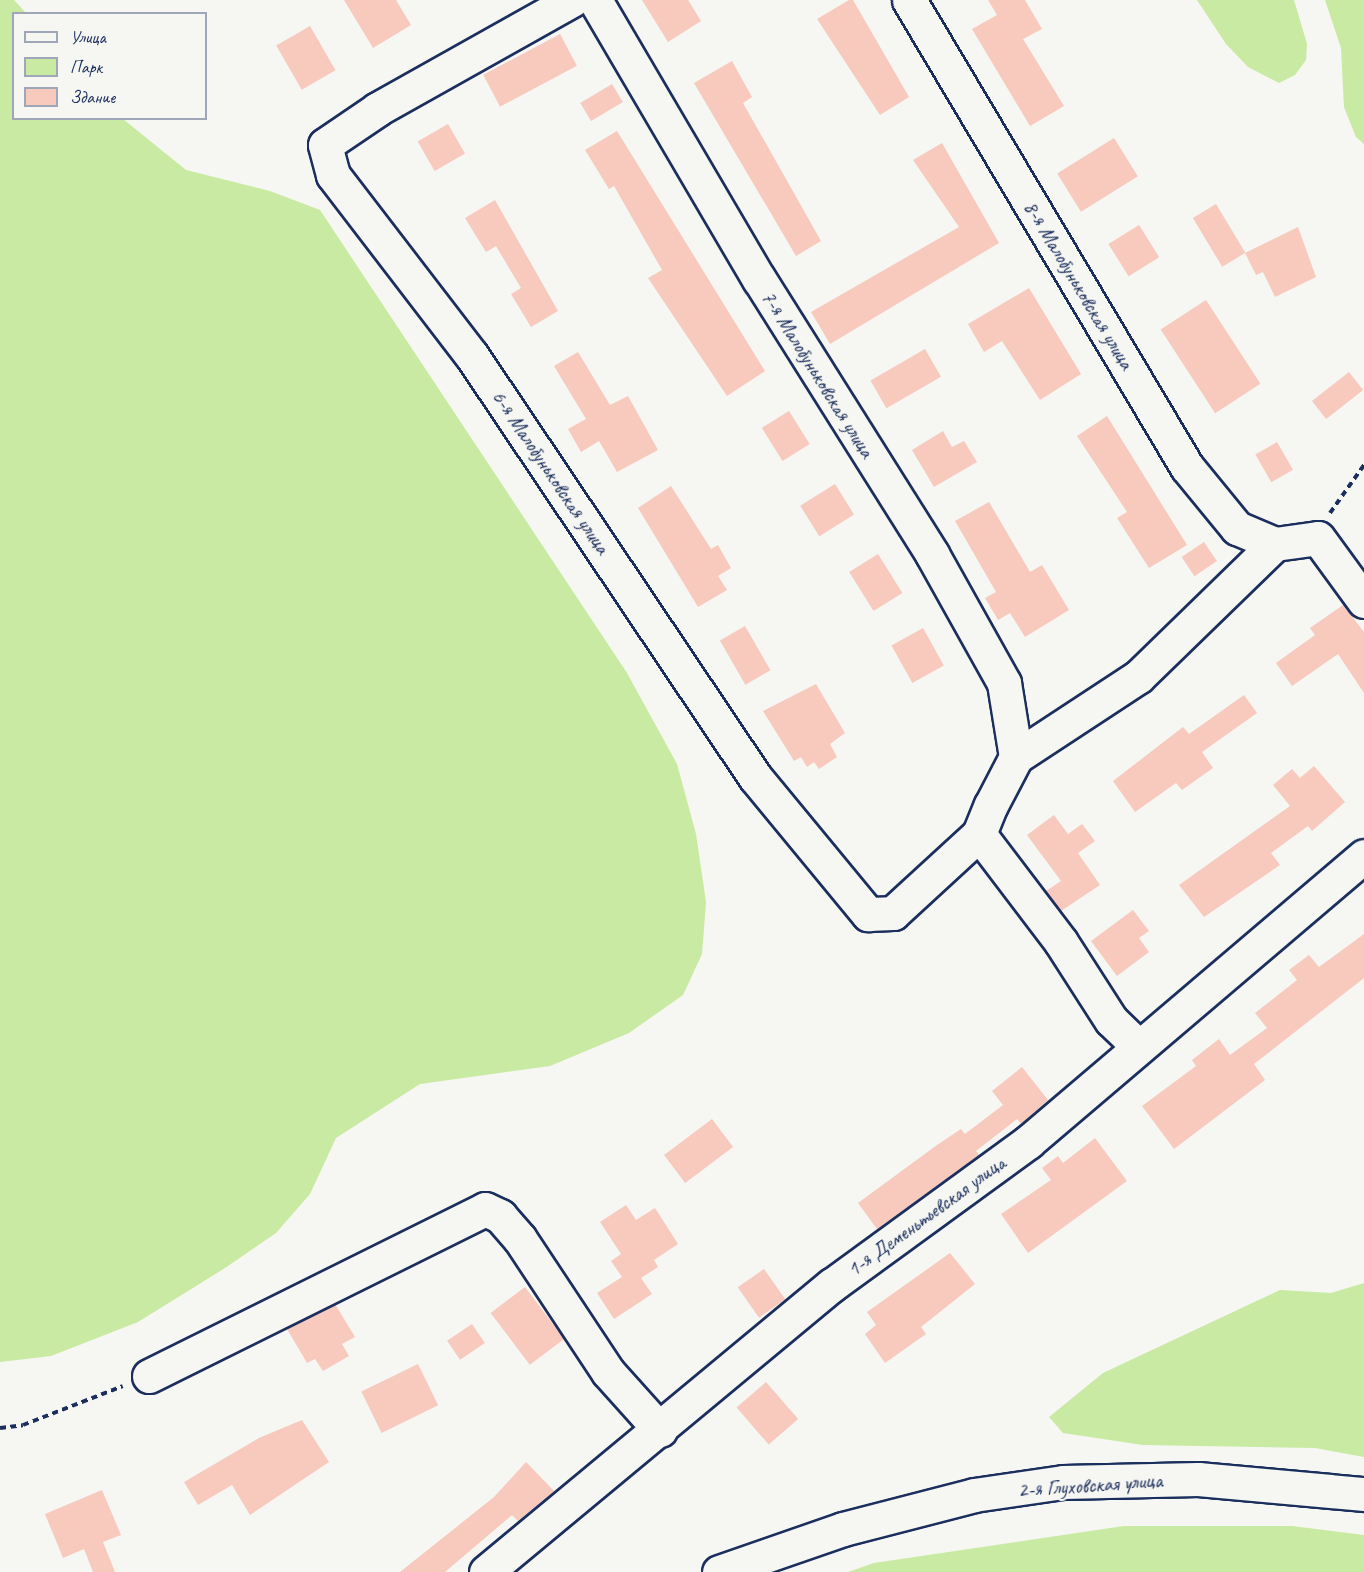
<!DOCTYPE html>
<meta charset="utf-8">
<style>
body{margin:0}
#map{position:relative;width:1364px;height:1572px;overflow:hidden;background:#f6f6f2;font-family:Caveat,sans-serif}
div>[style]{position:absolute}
.green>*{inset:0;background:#c8eaa2}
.building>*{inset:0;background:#f8c9bd;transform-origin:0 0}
.path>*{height:4px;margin-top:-2px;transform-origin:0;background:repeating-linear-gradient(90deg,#1b2f5e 0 6px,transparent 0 10.5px)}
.roads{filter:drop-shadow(2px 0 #1b2f5e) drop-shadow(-2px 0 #1b2f5e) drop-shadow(0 2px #1b2f5e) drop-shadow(0 -2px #1b2f5e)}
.minor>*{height:33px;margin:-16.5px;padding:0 16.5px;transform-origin:16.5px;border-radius:16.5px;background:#f6f6f2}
.highway>*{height:33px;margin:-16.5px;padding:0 16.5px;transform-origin:16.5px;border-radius:16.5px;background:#f6f6f2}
span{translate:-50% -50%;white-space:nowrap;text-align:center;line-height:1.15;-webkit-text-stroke:4.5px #f6f6f2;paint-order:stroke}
.street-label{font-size:21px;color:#1b2f5e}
.legend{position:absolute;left:12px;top:12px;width:195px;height:108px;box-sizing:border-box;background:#f6f6f2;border:2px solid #9ea6b7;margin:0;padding:8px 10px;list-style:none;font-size:18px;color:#1b2f5e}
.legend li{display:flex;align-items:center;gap:12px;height:30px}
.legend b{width:30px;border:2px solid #9ea6b7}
</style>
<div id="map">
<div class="green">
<div style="clip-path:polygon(0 0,14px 0,26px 13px,14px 14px,14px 118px,123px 119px,186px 170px,270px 191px,320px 210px,627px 673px,677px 764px,696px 834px,706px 902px,702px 954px,683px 995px,629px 1033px,550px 1066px,420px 1084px,336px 1138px,310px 1194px,276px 1233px,225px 1268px,138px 1322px,51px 1356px,0 1362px)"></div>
<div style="clip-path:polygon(1197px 0,1294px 0,1307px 44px,1306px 60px,1295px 75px,1279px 83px,1248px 67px,1226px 44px)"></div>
<div style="clip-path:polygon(1325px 0,1364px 0,1364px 144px,1356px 137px,1344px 107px,1341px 48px)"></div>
<div style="clip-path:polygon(1364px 1283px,1364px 1457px,1315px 1448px,1143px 1445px,1063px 1433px,1049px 1417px,1103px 1373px,1280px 1290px,1331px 1293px)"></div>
<div style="clip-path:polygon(1124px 1526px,1292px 1526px,1364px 1535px,1364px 1572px,848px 1572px,874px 1563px)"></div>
</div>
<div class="building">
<div style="clip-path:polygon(344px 0,396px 0,411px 25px,373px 48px)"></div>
<div style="clip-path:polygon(642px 0,688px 0,701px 21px,668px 42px)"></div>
<div style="clip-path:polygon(849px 0,853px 0,909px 97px,880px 115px,817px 19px)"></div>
<div style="clip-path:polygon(988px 0,1025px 0,1042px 29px,1023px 39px,1064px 106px,1030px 126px,972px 29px,997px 15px)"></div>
<div style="left:310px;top:26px;width:51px;height:39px;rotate:60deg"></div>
<div style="left:560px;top:34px;width:36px;height:87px;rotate:62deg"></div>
<div style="clip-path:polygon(732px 61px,752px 97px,743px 103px,821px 241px,796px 256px,694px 83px)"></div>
<div style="left:612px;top:84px;width:21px;height:37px;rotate:59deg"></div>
<div style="left:448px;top:124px;width:34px;height:35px;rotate:60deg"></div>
<div style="clip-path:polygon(617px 131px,765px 371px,727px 396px,648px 278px,662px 270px,614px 186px,609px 189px,585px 150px)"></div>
<div style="left:1114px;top:138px;width:45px;height:67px;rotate:58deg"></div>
<div style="clip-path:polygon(942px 143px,999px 243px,830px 344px,811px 312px,959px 227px,913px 160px)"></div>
<div style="clip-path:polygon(495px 200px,558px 311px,531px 327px,511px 294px,521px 288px,496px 246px,486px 252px,465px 218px)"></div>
<div style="left:1216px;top:204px;width:57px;height:27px;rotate:59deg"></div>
<div style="left:1139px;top:225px;width:38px;height:36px;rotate:58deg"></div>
<div style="clip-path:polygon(1298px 227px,1316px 277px,1275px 297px,1263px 272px,1256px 275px,1245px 253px)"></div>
<div style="clip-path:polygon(1029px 288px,1081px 374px,1040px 400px,1002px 341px,984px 352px,968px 324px)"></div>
<div style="left:1206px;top:300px;width:100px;height:54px;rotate:57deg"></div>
<div style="left:925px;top:349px;width:32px;height:63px;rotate:60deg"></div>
<div style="clip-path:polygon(578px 352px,610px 405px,628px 396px,658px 450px,617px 472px,599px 441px,581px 452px,568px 429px,586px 419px,554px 366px)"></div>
<div style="left:1349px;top:372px;width:23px;height:47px;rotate:52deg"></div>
<div style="left:789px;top:411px;width:39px;height:32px;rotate:58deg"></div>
<div style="clip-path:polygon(1107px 416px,1187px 545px,1149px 568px,1117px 518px,1127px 512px,1077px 436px)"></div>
<div style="clip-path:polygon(943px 431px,952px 447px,964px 441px,977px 462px,934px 487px,912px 450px)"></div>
<div style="left:1277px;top:442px;width:32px;height:25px;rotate:60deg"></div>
<div style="left:835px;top:484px;width:36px;height:41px;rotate:58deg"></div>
<div style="clip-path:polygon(671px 486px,711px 549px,718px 545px,731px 568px,718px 576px,727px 590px,698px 607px,638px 508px)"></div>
<div style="clip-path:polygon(989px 502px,1030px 572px,1042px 565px,1069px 610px,1025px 637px,1010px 613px,998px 620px,985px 598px,996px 592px,955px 521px)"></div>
<div style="left:1204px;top:542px;width:23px;height:27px;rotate:56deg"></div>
<div style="left:878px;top:554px;width:46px;height:34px;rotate:58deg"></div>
<div style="clip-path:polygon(1343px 605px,1364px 632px,1364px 693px,1338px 654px,1292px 686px,1276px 663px,1315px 635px,1310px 628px)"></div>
<div style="left:745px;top:626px;width:51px;height:29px;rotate:60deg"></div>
<div style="left:923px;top:628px;width:43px;height:36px;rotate:61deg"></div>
<div style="clip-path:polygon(816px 684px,845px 733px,830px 744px,837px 757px,819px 769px,814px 762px,807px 767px,801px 757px,794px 761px,763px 711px)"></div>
<div style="clip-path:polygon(1244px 695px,1257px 713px,1202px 752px,1213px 768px,1182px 790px,1176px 783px,1135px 812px,1113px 781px,1183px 727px,1189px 734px)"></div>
<div style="clip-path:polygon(1314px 766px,1345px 802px,1312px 831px,1308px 826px,1271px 853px,1280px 865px,1204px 917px,1179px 885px,1290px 806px,1273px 785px,1292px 769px,1300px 778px)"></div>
<div style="clip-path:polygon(1054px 815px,1068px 834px,1082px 824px,1095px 841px,1078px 853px,1100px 885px,1061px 911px,1046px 891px,1061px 881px,1027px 835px)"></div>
<div style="clip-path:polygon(1133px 910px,1149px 931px,1139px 938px,1149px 952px,1117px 976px,1091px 941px)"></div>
<div style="clip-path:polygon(1364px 934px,1364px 978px,1254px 1064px,1265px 1080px,1174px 1149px,1142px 1106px,1196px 1066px,1192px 1060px,1219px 1039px,1230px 1055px,1267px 1028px,1255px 1013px,1297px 980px,1289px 970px,1309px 955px,1319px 967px)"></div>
<div style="clip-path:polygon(1022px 1067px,1048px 1100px,1021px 1124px,1017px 1119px,976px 1151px,979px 1155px,877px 1229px,858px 1203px,937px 1145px,961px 1129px,965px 1134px,1003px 1105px,992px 1091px)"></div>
<div style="left:712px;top:1119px;width:35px;height:60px;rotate:53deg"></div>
<div style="clip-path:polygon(1095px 1138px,1127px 1181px,1028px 1253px,1001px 1214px,1051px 1180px,1042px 1168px,1058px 1156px,1063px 1163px)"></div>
<div style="clip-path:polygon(626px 1205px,636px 1220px,655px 1208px,678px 1244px,654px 1260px,658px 1267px,641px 1278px,652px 1294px,614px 1319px,597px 1293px,622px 1277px,611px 1261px,621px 1254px,600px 1222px)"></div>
<div style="clip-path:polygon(950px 1253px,975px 1284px,921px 1327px,926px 1334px,885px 1363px,865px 1334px,876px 1325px,867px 1312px)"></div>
<div style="left:764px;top:1269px;width:37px;height:32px;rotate:55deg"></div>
<div style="left:525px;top:1287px;width:65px;height:43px;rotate:53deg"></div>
<div style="clip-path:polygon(335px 1304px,355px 1337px,342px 1344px,349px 1356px,323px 1371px,315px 1359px,307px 1363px,287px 1329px)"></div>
<div style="left:472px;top:1324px;width:23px;height:30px;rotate:56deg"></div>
<div style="left:418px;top:1364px;width:46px;height:63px;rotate:64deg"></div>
<div style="left:766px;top:1382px;width:49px;height:39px;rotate:49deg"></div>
<div style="clip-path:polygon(302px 1420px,329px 1462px,250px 1515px,232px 1485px,198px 1505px,184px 1482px,259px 1438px)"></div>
<div style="clip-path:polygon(526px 1462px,554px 1491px,518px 1521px,512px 1515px,445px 1572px,400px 1572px,494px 1497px)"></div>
<div style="clip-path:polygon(102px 1490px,121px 1535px,103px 1542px,115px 1572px,93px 1572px,84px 1549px,63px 1558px,45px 1514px)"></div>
</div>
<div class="path">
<div style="left:1330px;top:513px;width:59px;rotate:-54.7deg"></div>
<div style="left:0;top:1428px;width:23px;rotate:-7deg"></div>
<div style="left:23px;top:1425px;width:107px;rotate:-21.3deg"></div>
</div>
<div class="roads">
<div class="minor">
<div style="left:572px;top:0;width:223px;rotate:150.7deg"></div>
<div style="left:378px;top:109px;width:64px;rotate:145.8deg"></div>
<div style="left:325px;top:145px;width:31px;rotate:75deg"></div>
<div style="left:333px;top:175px;width:228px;rotate:52.5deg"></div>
<div style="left:472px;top:356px;width:507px;rotate:56.09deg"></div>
<div style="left:755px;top:777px;width:178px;rotate:50.5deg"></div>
<div style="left:868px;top:914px;width:25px;rotate:-2deg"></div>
<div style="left:893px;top:913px;width:117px;rotate:-42.6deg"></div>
<div style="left:595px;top:0;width:324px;rotate:59.6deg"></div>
<div style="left:759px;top:279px;width:325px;rotate:57.8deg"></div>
<div style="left:932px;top:554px;width:148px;rotate:60.8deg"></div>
<div style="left:1004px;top:683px;width:75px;rotate:80.8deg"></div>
<div style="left:909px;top:0;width:543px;rotate:59.24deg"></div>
<div style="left:1187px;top:467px;width:79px;rotate:50.7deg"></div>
<div style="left:1237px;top:528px;width:41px;rotate:22.8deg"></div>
<div style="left:1138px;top:1046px;width:37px;rotate:-136deg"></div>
<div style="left:1111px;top:1020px;width:93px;rotate:-122.7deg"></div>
<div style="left:1061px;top:942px;width:136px;rotate:-127.2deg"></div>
<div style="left:979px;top:834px;width:31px;rotate:-68deg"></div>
<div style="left:991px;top:805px;width:54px;rotate:-62.5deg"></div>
<div style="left:1016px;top:757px;width:146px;rotate:-33.3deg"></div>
<div style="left:1138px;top:677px;width:191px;rotate:-44.2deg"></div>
<div style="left:1275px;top:544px;width:43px;rotate:-7.9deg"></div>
<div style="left:1318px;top:538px;width:78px;rotate:53.9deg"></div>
<div style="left:149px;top:1376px;width:375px;rotate:-26.4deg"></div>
<div style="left:485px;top:1209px;width:17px;rotate:25deg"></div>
<div style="left:500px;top:1216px;width:30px;rotate:49deg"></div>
<div style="left:520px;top:1239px;width:159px;rotate:56.5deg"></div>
<div style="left:608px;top:1372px;width:78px;rotate:48.1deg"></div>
<div style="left:486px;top:1572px;width:450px;rotate:-39.7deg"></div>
<div style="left:832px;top:1285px;width:243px;rotate:-36.1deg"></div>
<div style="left:1028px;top:1142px;width:441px;rotate:-40.4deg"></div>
</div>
<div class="highway">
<div style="left:719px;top:1572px;width:131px;rotate:-19.1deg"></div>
<div style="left:843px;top:1529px;width:135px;rotate:-14.5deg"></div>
<div style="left:974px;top:1495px;width:90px;rotate:-8.3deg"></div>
<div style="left:1063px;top:1482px;width:135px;rotate:-1.3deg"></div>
<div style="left:1198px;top:1479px;width:167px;rotate:5.2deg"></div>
</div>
</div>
<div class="street-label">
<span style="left:1079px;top:285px;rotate:59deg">8-я Малобуньковская улица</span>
<span style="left:818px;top:374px;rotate:58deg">7-я Малобуньковская улица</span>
<span style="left:551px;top:472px;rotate:56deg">6-я Малобуньковская улица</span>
<span style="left:926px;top:1216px;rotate:-36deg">1-я Деменьтьевская улица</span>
<span style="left:1090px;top:1485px;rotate:-4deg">2-я Глуховская улица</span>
</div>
<ul class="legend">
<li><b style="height:8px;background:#f6f6f2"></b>Улица</li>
<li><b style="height:16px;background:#c8eaa2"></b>Парк</li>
<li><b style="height:16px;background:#f8c9bd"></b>Здание</li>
</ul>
</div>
